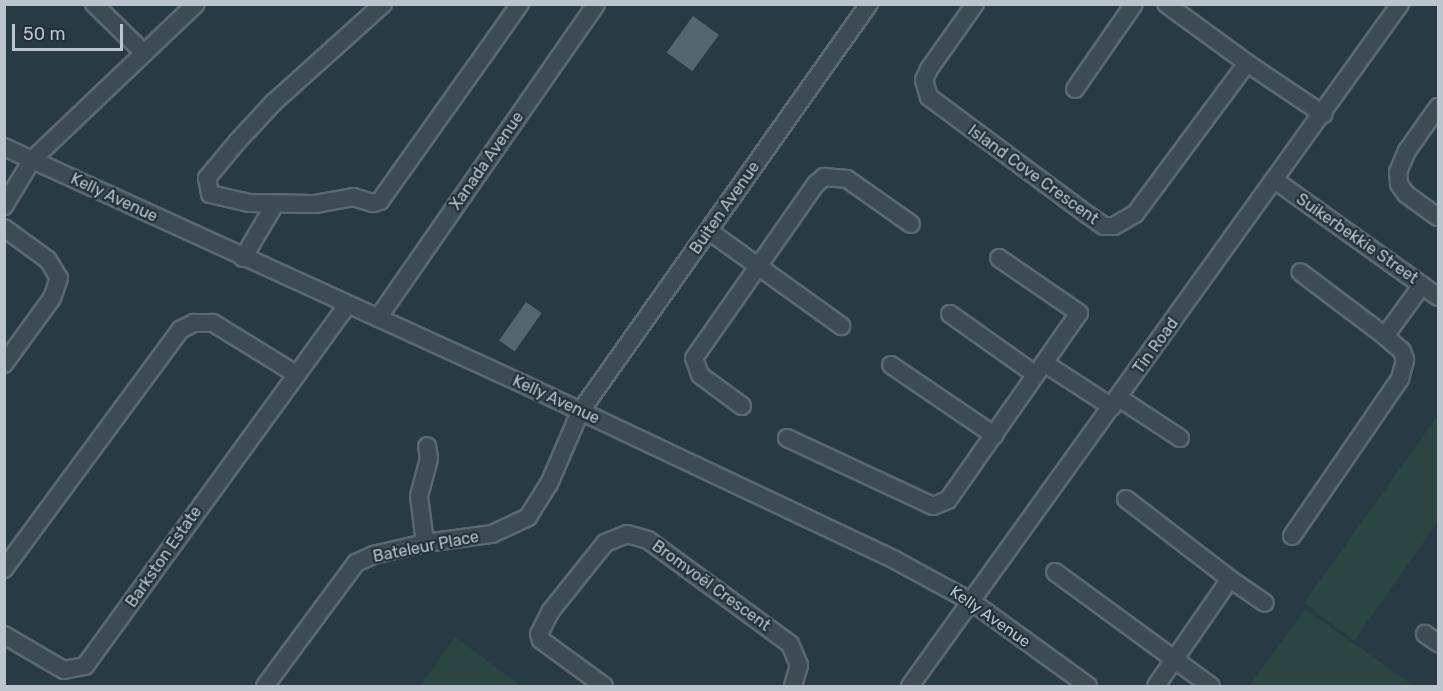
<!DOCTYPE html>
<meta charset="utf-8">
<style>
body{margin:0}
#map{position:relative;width:1443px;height:691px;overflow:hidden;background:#283a44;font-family:Rubik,sans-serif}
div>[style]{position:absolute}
.green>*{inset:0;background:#2a4542}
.building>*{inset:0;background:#546771;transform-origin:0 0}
.roads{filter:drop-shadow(2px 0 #5b6871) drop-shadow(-2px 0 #5b6871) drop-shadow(0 2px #5b6871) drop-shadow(0 -2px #5b6871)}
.minor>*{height:16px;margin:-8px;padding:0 8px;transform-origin:8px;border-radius:8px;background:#3c4b54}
span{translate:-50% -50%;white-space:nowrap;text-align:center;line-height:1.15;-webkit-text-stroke:4.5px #213039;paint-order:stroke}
.street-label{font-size:16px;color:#bac5cd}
.frame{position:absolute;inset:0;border:6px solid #bac5cd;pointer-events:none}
.scale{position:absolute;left:12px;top:24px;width:111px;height:27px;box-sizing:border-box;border:3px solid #bac5cd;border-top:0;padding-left:8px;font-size:18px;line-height:21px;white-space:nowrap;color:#bac5cd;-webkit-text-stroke:4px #213039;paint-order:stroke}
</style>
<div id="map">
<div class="green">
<div style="clip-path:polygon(1438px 415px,1438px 522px,1354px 641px,1304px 603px)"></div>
<div style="clip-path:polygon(1305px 609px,1414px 686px,1249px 686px)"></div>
<div style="clip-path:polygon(455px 637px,521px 686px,420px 686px)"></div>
</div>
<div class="building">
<div style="left:693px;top:16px;width:32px;height:45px;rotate:36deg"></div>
<div style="left:526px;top:302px;width:19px;height:47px;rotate:35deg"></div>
</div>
<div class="roads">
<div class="minor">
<div style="left:94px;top:4px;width:70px;rotate:44.4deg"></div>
<div style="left:383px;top:4px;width:147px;rotate:138deg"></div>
<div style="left:274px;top:102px;width:54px;rotate:132.8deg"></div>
<div style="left:237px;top:142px;width:47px;rotate:129.8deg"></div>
<div style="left:207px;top:178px;width:16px;rotate:79deg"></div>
<div style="left:210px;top:194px;width:40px;rotate:13deg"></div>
<div style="left:249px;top:203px;width:66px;rotate:0.9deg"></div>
<div style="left:315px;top:204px;width:39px;rotate:-10deg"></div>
<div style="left:353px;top:197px;width:21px;rotate:17deg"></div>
<div style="left:373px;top:203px;width:7px;rotate:-16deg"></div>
<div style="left:380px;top:201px;width:242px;rotate:-54.6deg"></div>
<div style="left:975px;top:4px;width:80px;rotate:125.3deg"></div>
<div style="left:929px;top:69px;width:12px;rotate:114deg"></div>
<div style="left:924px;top:80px;width:18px;rotate:74deg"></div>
<div style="left:929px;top:97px;width:198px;rotate:36.6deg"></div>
<div style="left:1088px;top:215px;width:19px;rotate:35deg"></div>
<div style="left:1104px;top:226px;width:10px"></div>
<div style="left:1114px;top:226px;width:24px;rotate:-30deg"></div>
<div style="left:1135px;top:214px;width:188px;rotate:-53.4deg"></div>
<div style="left:1247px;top:63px;width:100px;rotate:-143.9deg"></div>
<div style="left:1247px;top:63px;width:92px;rotate:33.9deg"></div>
<div style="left:1075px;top:89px;width:103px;rotate:-55.2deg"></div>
<div style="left:1438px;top:107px;width:54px;rotate:125.2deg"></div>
<div style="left:1407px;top:151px;width:23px;rotate:113deg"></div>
<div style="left:1398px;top:172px;width:12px;rotate:85deg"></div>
<div style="left:1399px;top:184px;width:12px;rotate:55deg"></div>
<div style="left:1406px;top:194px;width:39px;rotate:36deg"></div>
<div style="left:4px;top:147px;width:568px;rotate:24.54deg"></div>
<div style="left:521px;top:383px;width:414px;rotate:25.3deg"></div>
<div style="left:895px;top:560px;width:88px;rotate:28.6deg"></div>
<div style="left:972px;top:602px;width:143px;rotate:35.9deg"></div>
<div style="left:1276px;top:181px;width:199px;rotate:35.6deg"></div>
<div style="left:4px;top:206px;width:54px;rotate:-58.7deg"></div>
<div style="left:32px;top:160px;width:226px;rotate:-43.6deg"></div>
<div style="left:4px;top:228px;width:54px;rotate:36deg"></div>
<div style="left:48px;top:260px;width:21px;rotate:59deg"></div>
<div style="left:59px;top:278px;width:21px;rotate:109deg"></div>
<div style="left:52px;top:298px;width:82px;rotate:126deg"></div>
<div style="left:709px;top:231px;width:163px;rotate:35.7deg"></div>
<div style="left:243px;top:258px;width:63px;rotate:-59.3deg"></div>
<div style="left:950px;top:314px;width:105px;rotate:35.3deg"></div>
<div style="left:378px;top:318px;width:382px;rotate:-55.2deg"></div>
<div style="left:1385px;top:336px;width:63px;rotate:-54deg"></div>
<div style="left:1044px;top:363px;width:81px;rotate:32.9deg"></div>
<div style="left:891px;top:365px;width:125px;rotate:34.2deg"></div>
<div style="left:1119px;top:398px;width:73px;rotate:33.3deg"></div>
<div style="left:742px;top:406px;width:52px;rotate:-143.6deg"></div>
<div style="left:700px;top:375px;width:18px;rotate:-109deg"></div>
<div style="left:694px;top:358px;width:213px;rotate:-55deg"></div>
<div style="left:816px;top:184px;width:11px;rotate:-41deg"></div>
<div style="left:824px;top:177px;width:23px;rotate:5deg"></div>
<div style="left:847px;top:179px;width:78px;rotate:35.1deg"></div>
<div style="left:787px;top:438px;width:161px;rotate:25deg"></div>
<div style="left:933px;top:506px;width:16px;rotate:-22deg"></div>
<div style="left:948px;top:500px;width:228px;rotate:-55deg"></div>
<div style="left:1079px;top:313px;width:97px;rotate:-145.5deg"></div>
<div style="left:1126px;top:499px;width:131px;rotate:37.6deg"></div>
<div style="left:1230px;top:579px;width:130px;rotate:124.7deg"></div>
<div style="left:1292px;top:536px;width:191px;rotate:-55.5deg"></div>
<div style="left:1400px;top:379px;width:20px;rotate:-75deg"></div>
<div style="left:1405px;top:360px;width:9px;rotate:-108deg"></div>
<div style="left:1402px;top:351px;width:23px;rotate:-139deg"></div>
<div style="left:1385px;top:336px;width:106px;rotate:-143deg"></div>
<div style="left:425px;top:543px;width:47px;rotate:-97.3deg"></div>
<div style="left:419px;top:496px;width:39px;rotate:-75deg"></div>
<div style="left:429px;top:458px;width:12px;rotate:-99deg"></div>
<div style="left:4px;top:569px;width:297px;rotate:-53.6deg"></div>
<div style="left:180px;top:330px;width:16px;rotate:-27deg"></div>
<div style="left:194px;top:323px;width:19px"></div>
<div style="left:213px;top:323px;width:97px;rotate:31.6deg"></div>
<div style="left:1055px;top:572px;width:193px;rotate:36.2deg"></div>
<div style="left:1230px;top:579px;width:42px;rotate:34.4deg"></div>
<div style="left:1425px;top:634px;width:16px;rotate:35deg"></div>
<div style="left:4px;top:635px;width:69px;rotate:30.3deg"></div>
<div style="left:64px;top:670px;width:21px;rotate:-11deg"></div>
<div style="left:85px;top:666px;width:446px;rotate:-54deg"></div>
<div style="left:265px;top:686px;width:153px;rotate:-53.5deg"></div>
<div style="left:356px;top:563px;width:19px;rotate:-25deg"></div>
<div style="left:373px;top:555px;width:53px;rotate:-13deg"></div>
<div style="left:425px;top:543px;width:68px;rotate:-7.7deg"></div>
<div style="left:492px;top:534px;width:40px;rotate:-25deg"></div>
<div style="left:528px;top:517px;width:39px;rotate:-58deg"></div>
<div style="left:549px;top:484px;width:78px;rotate:-66.7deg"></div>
<div style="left:580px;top:412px;width:500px;rotate:-54.7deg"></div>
<div style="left:604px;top:686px;width:78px;rotate:-143.9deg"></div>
<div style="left:541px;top:640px;width:6px;rotate:-108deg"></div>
<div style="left:539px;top:634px;width:25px;rotate:-63deg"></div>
<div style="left:550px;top:612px;width:88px;rotate:-51.4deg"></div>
<div style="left:605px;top:543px;width:24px;rotate:-22deg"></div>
<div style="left:627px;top:534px;width:22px;rotate:16deg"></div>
<div style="left:648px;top:540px;width:176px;rotate:36.2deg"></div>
<div style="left:790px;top:644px;width:23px;rotate:67deg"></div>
<div style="left:799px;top:665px;width:22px;rotate:106deg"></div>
<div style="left:910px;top:686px;width:840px;rotate:-54.3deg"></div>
</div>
</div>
<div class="street-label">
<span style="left:487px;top:161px;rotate:-55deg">Xanada Avenue</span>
<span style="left:1033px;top:175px;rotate:36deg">Island Cove Crescent</span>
<span style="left:114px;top:198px;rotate:25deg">Kelly Avenue</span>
<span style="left:725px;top:208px;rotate:-55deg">Buiten Avenue</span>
<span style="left:1357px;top:239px;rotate:35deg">Suikerbekkie Street</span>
<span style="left:1156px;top:346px;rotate:-54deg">Tin Road</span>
<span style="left:556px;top:400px;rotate:25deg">Kelly Avenue</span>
<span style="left:426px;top:547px;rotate:-11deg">Bateleur Place</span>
<span style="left:164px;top:557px;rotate:-55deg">Barkston Estate</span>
<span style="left:711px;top:586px;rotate:36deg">Bromvoël Crescent</span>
<span style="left:990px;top:617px;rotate:35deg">Kelly Avenue</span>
</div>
<div class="frame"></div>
<div class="scale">50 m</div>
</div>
